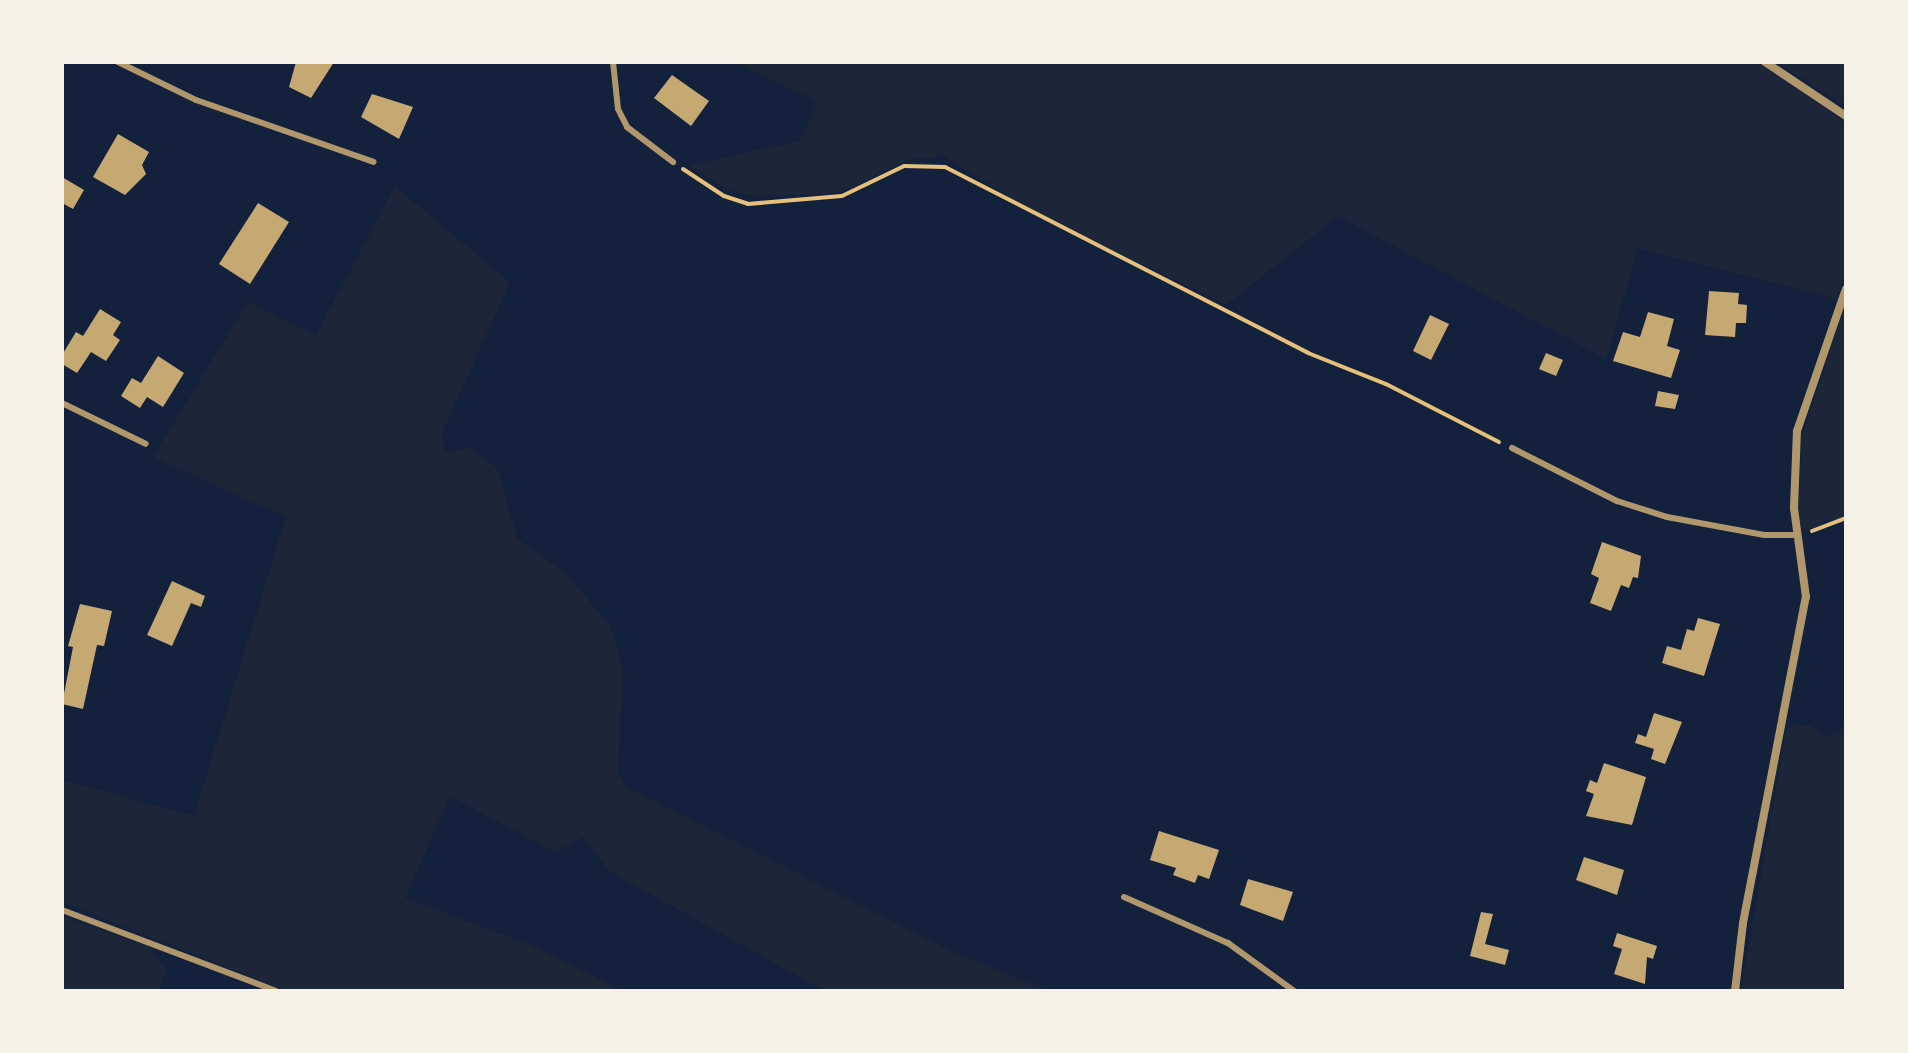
<!DOCTYPE html>
<html>
<head>
<meta charset="utf-8">
<style>
	body { margin:0 }
	#map { position:relative; width:1908px; height:1053px; overflow:hidden; background:#14213d; font-family:"DM Sans",sans-serif }
	div>[style] { position:absolute }
	.green>* { inset:0; background:#1d2539 }
	.building>* { inset:0; background:#c6a872 }
	.path>* { height:4px; margin:-2px; padding:0 2px; transform-origin:2px; border-radius:2px; background:#e5c07b }
	.service>* { height:6px; margin:-3px; padding:0 3px; transform-origin:3px; border-radius:3px; background:#b1986c }
	.minor>* { height:8px; margin:-4px; padding:0 4px; transform-origin:4px; border-radius:4px; background:#b1986c }
	span { translate:-50% -50%; white-space:nowrap; text-align:center; line-height:1.15; -webkit-text-stroke:6px #f6f1e7; paint-order:stroke }
	.frame { position:absolute; inset:0; border:64px solid #f6f1e7; pointer-events:none }
</style>
</head>
<body>
<div id="map">
	<div class="green">
		<i style="clip-path:polygon(734px 62px,1759px 62px,1846px 123px,1846px 274px,1836px 299px,1638px 248px,1606px 359px,1338px 216px,1226px 305px,1044px 216px,951px 162px,939px 150px,935px 158px,909px 159px,851px 188px,828px 194px,756px 196px,726px 190px,690px 165px,799px 141px,818px 102px)"></i>
		<i style="clip-path:polygon(1778px 62px,1846px 62px,1846px 106px,1782px 66px)"></i>
		<i style="clip-path:polygon(395px 186px,510px 282px,441px 435px,446px 453px,469px 447px,497px 468px,518px 539px,565px 573px,610px 625px,623px 669px,618px 773px,625px 786px,951px 951px,1049px 991px,825px 991px,609px 871px,583px 837px,555px 852px,450px 796px,405px 898px,528px 944px,623px 991px,287px 991px,62px 902px,62px 780px,194px 816px,286px 517px,153px 457px,248px 302px,316px 335px)"></i>
		<i style="clip-path:polygon(1846px 302px,1846px 524px,1831px 518px,1809px 531px,1801px 528px,1798px 507px,1802px 437px)"></i>
		<i style="clip-path:polygon(1846px 721px,1846px 991px,1741px 991px,1786px 730px,1796px 724px,1811px 726px,1825px 736px,1839px 732px)"></i>
		<i style="clip-path:polygon(62px 916px,149px 947px,166px 969px,159px 991px,62px 991px)"></i>
	</div>
	<div class="building">
		<i style="clip-path:polygon(296px 62px,334px 62px,311px 98px,289px 87px)"></i>
		<i style="clip-path:polygon(672px 75px,709px 101px,691px 126px,654px 98px)"></i>
		<i style="clip-path:polygon(372px 94px,413px 107px,399px 139px,361px 117px)"></i>
		<i style="clip-path:polygon(118px 134px,149px 152px,142px 165px,146px 174px,125px 195px,93px 177px)"></i>
		<i style="clip-path:polygon(62px 177px,84px 190px,73px 209px,62px 203px)"></i>
		<i style="clip-path:polygon(258px 203px,289px 222px,250px 284px,219px 264px)"></i>
		<i style="clip-path:polygon(1709px 291px,1739px 293px,1738px 304px,1747px 305px,1746px 323px,1736px 323px,1735px 337px,1705px 335px)"></i>
		<i style="clip-path:polygon(100px 309px,121px 322px,113px 335px,120px 340px,106px 361px,91px 352px,77px 373px,62px 364px,62px 355px,76px 332px,83px 336px)"></i>
		<i style="clip-path:polygon(1648px 312px,1674px 319px,1667px 346px,1680px 350px,1671px 378px,1613px 361px,1623px 332px,1640px 337px)"></i>
		<i style="clip-path:polygon(1430px 315px,1449px 324px,1431px 360px,1413px 351px)"></i>
		<i style="clip-path:polygon(1546px 353px,1563px 360px,1556px 376px,1539px 369px)"></i>
		<i style="clip-path:polygon(158px 356px,184px 373px,163px 407px,147px 397px,140px 408px,121px 396px,132px 378px,141px 383px)"></i>
		<i style="clip-path:polygon(1658px 391px,1679px 395px,1675px 409px,1655px 406px)"></i>
		<i style="clip-path:polygon(1602px 542px,1641px 556px,1638px 578px,1633px 577px,1629px 588px,1621px 585px,1611px 611px,1590px 603px,1599px 578px,1591px 574px)"></i>
		<i style="clip-path:polygon(172px 581px,205px 596px,201px 607px,191px 603px,172px 646px,147px 635px)"></i>
		<i style="clip-path:polygon(80px 604px,112px 611px,104px 646px,97px 645px,83px 709px,62px 704px,73px 647px,68px 646px)"></i>
		<i style="clip-path:polygon(1698px 618px,1720px 624px,1704px 676px,1662px 663px,1667px 646px,1681px 650px,1687px 629px,1694px 631px)"></i>
		<i style="clip-path:polygon(1654px 713px,1682px 722px,1665px 764px,1651px 759px,1654px 749px,1635px 743px,1638px 734px,1646px 737px)"></i>
		<i style="clip-path:polygon(1604px 763px,1646px 777px,1632px 825px,1586px 816px,1594px 794px,1586px 791px,1590px 780px,1597px 783px)"></i>
		<i style="clip-path:polygon(1159px 831px,1219px 850px,1209px 879px,1198px 875px,1195px 883px,1173px 875px,1176px 868px,1150px 860px)"></i>
		<i style="clip-path:polygon(1584px 857px,1624px 870px,1617px 895px,1576px 880px)"></i>
		<i style="clip-path:polygon(1248px 879px,1293px 892px,1283px 921px,1240px 905px)"></i>
		<i style="clip-path:polygon(1481px 912px,1493px 914px,1485px 944px,1509px 950px,1505px 965px,1470px 956px)"></i>
		<i style="clip-path:polygon(1617px 933px,1657px 946px,1653px 959px,1647px 957px,1645px 984px,1614px 974px,1622px 949px,1613px 946px)"></i>
	</div>
	<div class="path">
		<i style="left:683px;top:169px;width:49px;rotate:33.4deg"></i>
		<i style="left:724px;top:196px;width:25px;rotate:18deg"></i>
		<i style="left:748px;top:204px;width:94px;rotate:-4.9deg"></i>
		<i style="left:842px;top:196px;width:69px;rotate:-25.8deg"></i>
		<i style="left:904px;top:166px;width:41px;rotate:1.4deg"></i>
		<i style="left:945px;top:167px;width:408px;rotate:27.1deg"></i>
		<i style="left:1308px;top:353px;width:84px;rotate:21.7deg"></i>
		<i style="left:1386px;top:384px;width:127px;rotate:27.2deg"></i>
		<i style="left:1812px;top:531px;width:36px;rotate:-21deg"></i>
	</div>
	<div class="service">
		<i style="left:118px;top:62px;width:87px;rotate:26deg"></i>
		<i style="left:196px;top:100px;width:188px;rotate:19.2deg"></i>
		<i style="left:613px;top:62px;width:47px;rotate:83.9deg"></i>
		<i style="left:618px;top:109px;width:20px;rotate:63deg"></i>
		<i style="left:627px;top:127px;width:58px;rotate:37.3deg"></i>
		<i style="left:62px;top:403px;width:93px;rotate:26deg"></i>
		<i style="left:1512px;top:448px;width:118px;rotate:26.8deg"></i>
		<i style="left:1617px;top:501px;width:52px;rotate:17.7deg"></i>
		<i style="left:1667px;top:517px;width:99px;rotate:10.5deg"></i>
		<i style="left:1764px;top:535px;width:34px"></i>
		<i style="left:1124px;top:897px;width:114px;rotate:23.9deg"></i>
		<i style="left:1228px;top:943px;width:82px;rotate:36deg"></i>
		<i style="left:62px;top:910px;width:229px;rotate:20.7deg"></i>
	</div>
	<div class="minor">
		<i style="left:1765px;top:62px;width:97px;rotate:33.7deg"></i>
		<i style="left:1735px;top:991px;width:68px;rotate:-83.3deg"></i>
		<i style="left:1743px;top:923px;width:332px;rotate:-79.1deg"></i>
		<i style="left:1806px;top:597px;width:90px;rotate:-97.7deg"></i>
		<i style="left:1794px;top:508px;width:77px;rotate:-87.8deg"></i>
		<i style="left:1797px;top:431px;width:150px;rotate:-71deg"></i>
	</div>
	<div class="frame"></div>
</div>
</body>
</html>
